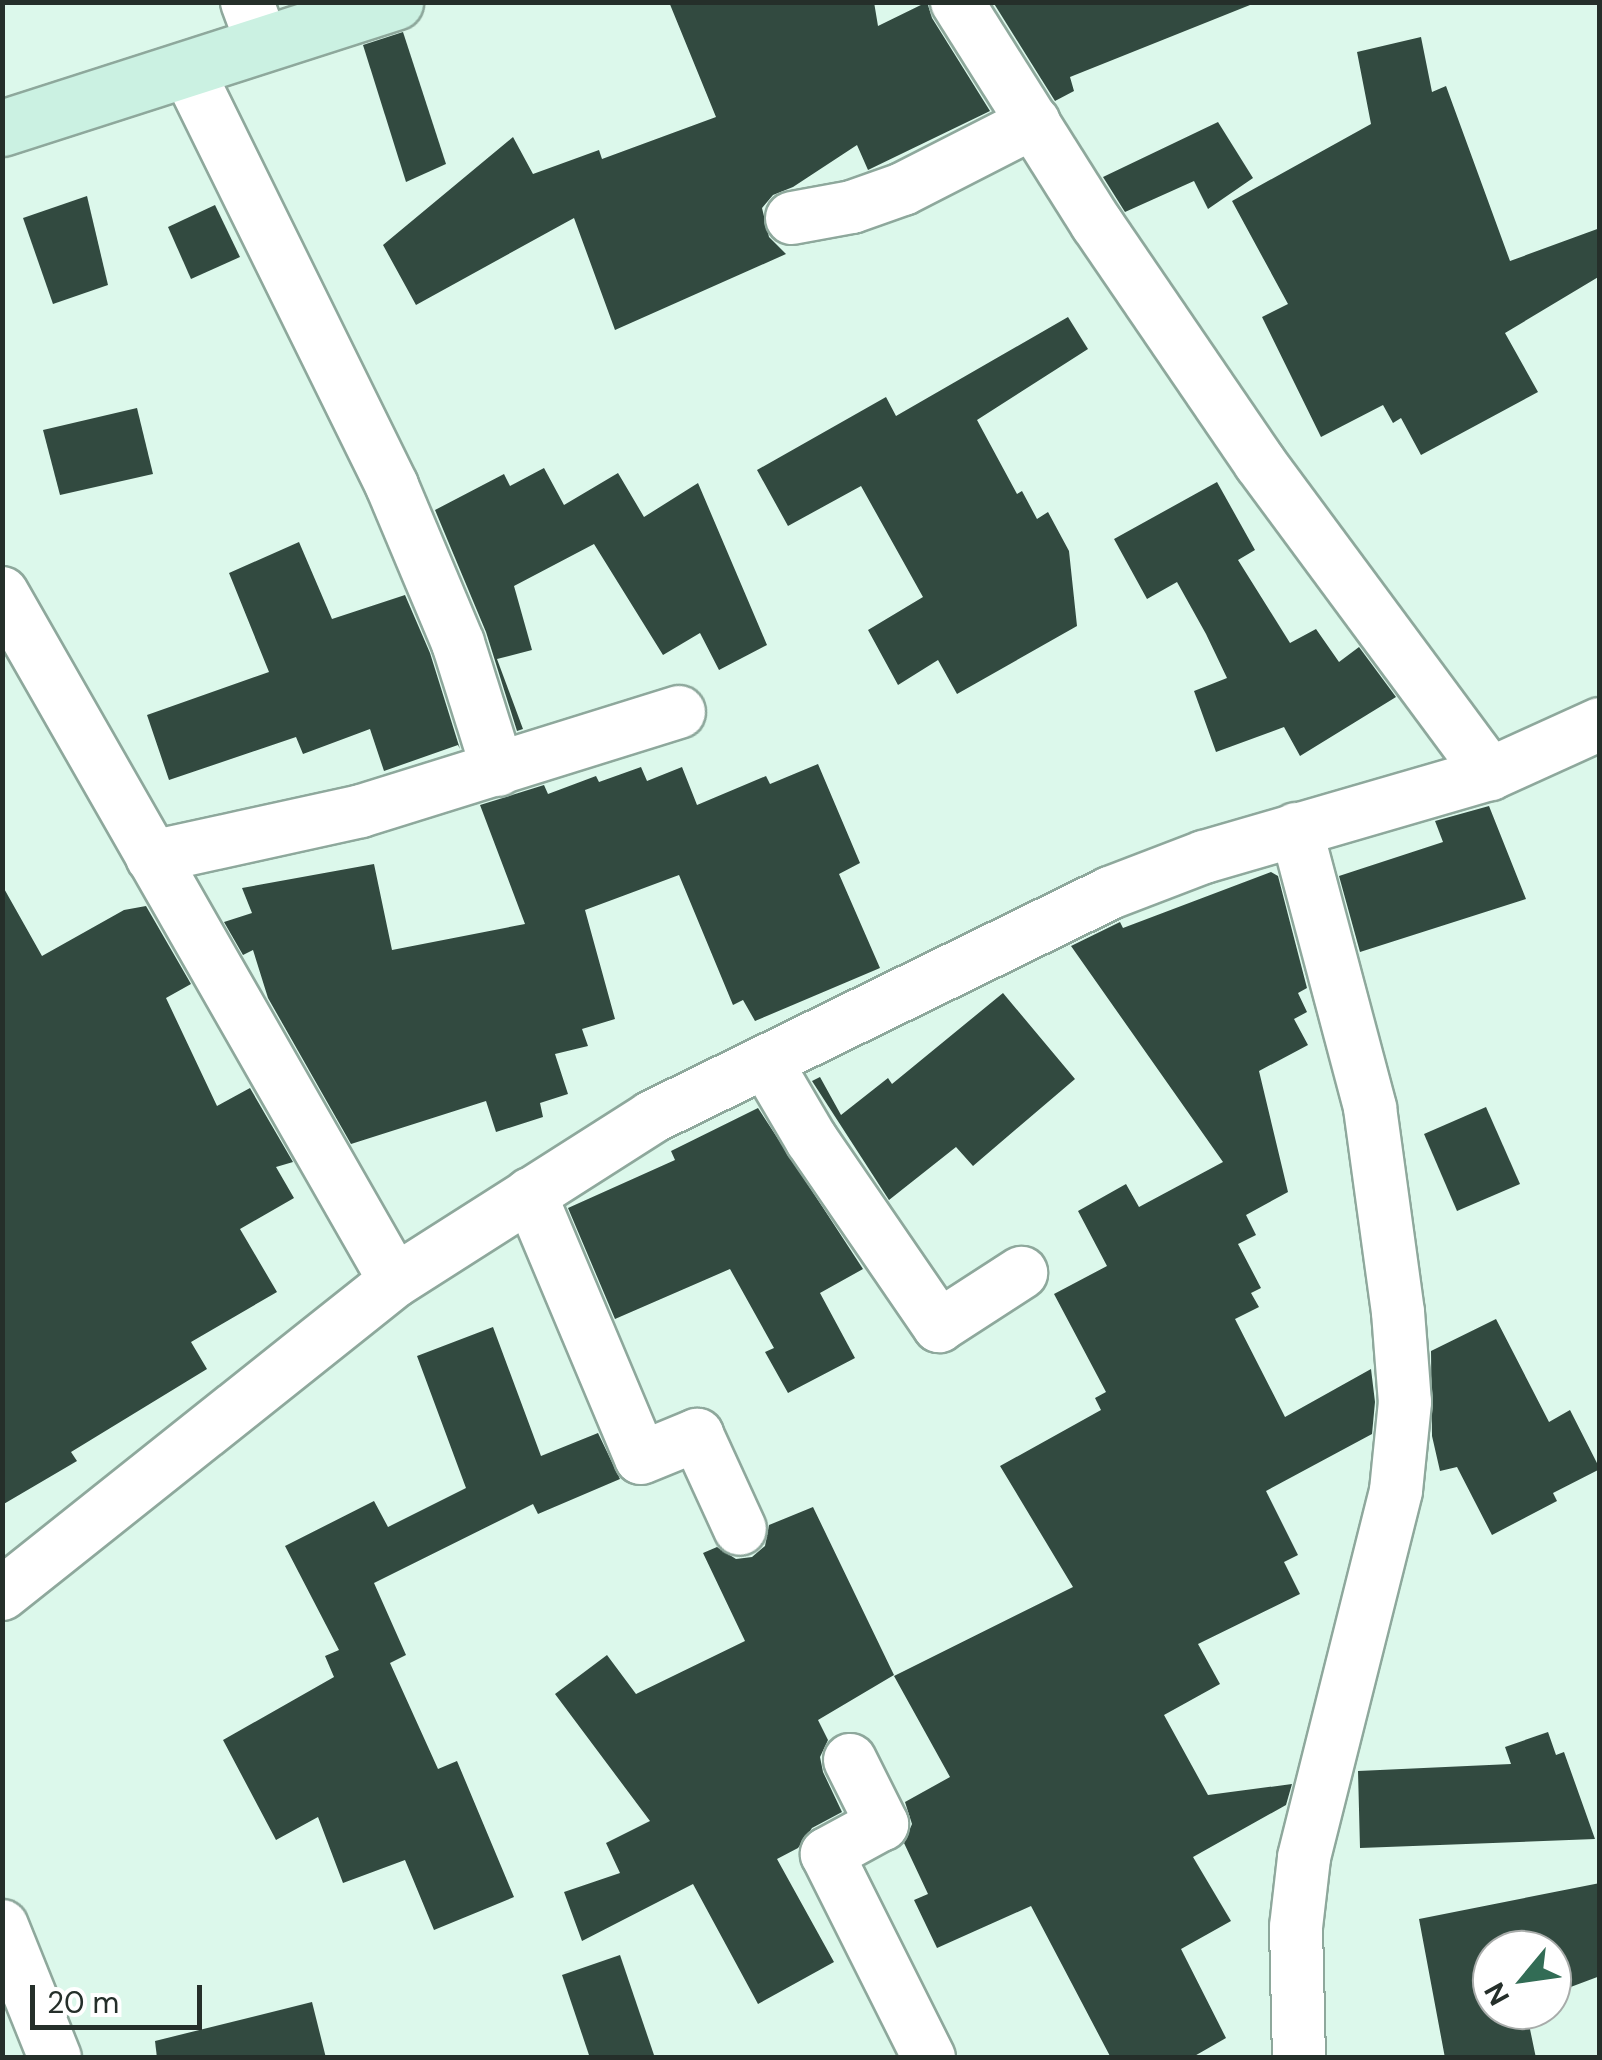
<!DOCTYPE html>
<html>
<head>
<meta charset="utf-8">
<style>
	body { margin:0 }
	#map { position:relative; width:1602px; height:2060px; overflow:hidden; background:#dcf8eb; font-family:"DM Sans",sans-serif }
	div>[style] { position:absolute }
	.building>* { inset:0; background:#324a40 }
	.roads { filter:drop-shadow(2px 0 #8ea89c) drop-shadow(-2px 0 #8ea89c) drop-shadow(0 2px #8ea89c) drop-shadow(0 -2px #8ea89c) }
	.street>* { height:52px; margin:-26px; padding:0 26px; transform-origin:26px; border-radius:26px; background:#fff }
	.secondary>* { height:55px; margin:-27.5px; padding:0 27.5px; transform-origin:27.5px; border-radius:27.5px; background:#cbf1e2 }
	span { translate:-50% -50%; white-space:nowrap; text-align:center; line-height:1.15; -webkit-text-stroke:10px #fff; paint-order:stroke }
	.frame { position:absolute; inset:0; border:5px solid #252f2a; pointer-events:none }
	.north { position:absolute; left:1472px; top:1930px; width:100px; height:100px; box-sizing:border-box; background:#fff; border:2px solid #a8acaa; border-radius:50%; rotate:241deg; font-size:28px; font-weight:700; line-height:40px; text-align:center; color:#252f2a }
	.north::after { content:''; display:block; margin:auto; width:35px; height:45px; background:#326c55; clip-path:polygon(50% 0,100% 100%,50% 72%,0 100%) }
	.scale { position:absolute; left:30px; top:1985px; width:172px; height:45px; box-sizing:border-box; border:5px solid #252f2a; border-top:0; padding-left:12px; font-size:30px; line-height:35px; white-space:nowrap; color:#252f2a; -webkit-text-stroke:8px #fff; paint-order:stroke }
</style>
</head>
<body>
<div id="map">
	<div class="building">
		<i style="clip-path:polygon(669px 2px,874px 2px,878px 26px,927px 2px,932px 18px,990px 111px,868px 170px,857px 145px,793px 187px,773px 195px,762px 208px,769px 237px,786px 254px,615px 330px,574px 218px,416px 305px,383px 245px,513px 137px,533px 174px,599px 150px,602px 159px,716px 117px)"></i>
		<i style="clip-path:polygon(993px 2px,1249px 2px,1250px 5px,1070px 77px,1074px 91px,1055px 101px)"></i>
		<i style="clip-path:polygon(403px 32px,446px 164px,406px 182px,363px 45px)"></i>
		<i style="clip-path:polygon(1421px 37px,1432px 92px,1446px 86px,1510px 261px,1600px 228px,1600px 276px,1505px 333px,1538px 392px,1421px 455px,1401px 418px,1393px 423px,1383px 405px,1321px 437px,1262px 317px,1288px 304px,1232px 201px,1371px 124px,1357px 52px)"></i>
		<i style="clip-path:polygon(1218px 122px,1253px 178px,1208px 209px,1194px 181px,1125px 212px,1103px 177px)"></i>
		<i style="clip-path:polygon(87px 196px,108px 285px,53px 304px,23px 218px)"></i>
		<i style="clip-path:polygon(215px 205px,240px 257px,191px 279px,168px 227px)"></i>
		<i style="clip-path:polygon(1068px 317px,1088px 349px,977px 420px,1017px 494px,1022px 491px,1037px 519px,1048px 512px,1069px 551px,1077px 626px,957px 694px,938px 660px,898px 685px,868px 630px,923px 597px,861px 486px,788px 526px,757px 470px,886px 397px,896px 416px)"></i>
		<i style="clip-path:polygon(137px 408px,153px 474px,60px 495px,43px 430px)"></i>
		<i style="clip-path:polygon(544px 468px,564px 505px,618px 473px,644px 517px,698px 483px,767px 645px,719px 670px,700px 633px,663px 655px,594px 544px,514px 586px,532px 650px,497px 659px,523px 729px,517px 731px,486px 632px,435px 510px,504px 474px,510px 486px)"></i>
		<i style="clip-path:polygon(1217px 482px,1255px 550px,1238px 560px,1290px 643px,1316px 629px,1339px 662px,1359px 647px,1396px 697px,1300px 756px,1284px 727px,1216px 752px,1194px 691px,1227px 678px,1206px 634px,1177px 582px,1147px 599px,1114px 539px)"></i>
		<i style="clip-path:polygon(299px 542px,332px 619px,405px 595px,430px 653px,460px 749px,458px 745px,384px 771px,370px 729px,303px 754px,296px 737px,169px 780px,147px 715px,269px 672px,229px 573px)"></i>
		<i style="clip-path:polygon(818px 764px,860px 863px,839px 874px,880px 968px,755px 1021px,743px 1000px,733px 1005px,679px 875px,585px 910px,615px 1019px,582px 1029px,588px 1046px,555px 1054px,568px 1094px,540px 1103px,543px 1117px,496px 1132px,486px 1101px,351px 1144px,268px 998px,253px 950px,243px 955px,224px 922px,252px 913px,242px 888px,374px 864px,392px 950px,525px 924px,480px 805px,544px 785px,548px 794px,596px 776px,599px 782px,641px 767px,647px 781px,682px 767px,697px 805px,766px 776px,770px 784px)"></i>
		<i style="clip-path:polygon(1489px 806px,1526px 899px,1360px 952px,1339px 876px,1443px 842px,1435px 821px)"></i>
		<i style="clip-path:polygon(1271px 872px,1278px 876px,1307px 988px,1298px 993px,1307px 1012px,1294px 1019px,1308px 1045px,1259px 1071px,1288px 1192px,1246px 1215px,1256px 1235px,1238px 1244px,1261px 1288px,1251px 1293px,1259px 1307px,1235px 1319px,1285px 1417px,1371px 1369px,1375px 1402px,1372px 1434px,1266px 1491px,1298px 1555px,1284px 1562px,1300px 1594px,1198px 1644px,1220px 1684px,1164px 1715px,1208px 1795px,1292px 1784px,1286px 1805px,1193px 1857px,1231px 1921px,1181px 1949px,1226px 2038px,1191px 2058px,1111px 2058px,1031px 1906px,937px 1948px,914px 1900px,928px 1894px,904px 1843px,912px 1824px,905px 1802px,950px 1777px,894px 1676px,1073px 1587px,1000px 1466px,1101px 1410px,1095px 1398px,1106px 1392px,1054px 1294px,1107px 1266px,1078px 1211px,1126px 1184px,1139px 1207px,1223px 1162px,1071px 946px,1120px 922px,1123px 928px)"></i>
		<i style="clip-path:polygon(2px 885px,42px 956px,124px 910px,146px 906px,191px 984px,166px 998px,217px 1106px,250px 1088px,293px 1162px,276px 1167px,294px 1198px,240px 1229px,277px 1292px,191px 1342px,207px 1369px,71px 1452px,77px 1461px,2px 1505px)"></i>
		<i style="clip-path:polygon(1003px 993px,1075px 1079px,973px 1166px,956px 1147px,889px 1200px,812px 1081px,820px 1077px,841px 1115px,888px 1078px,892px 1084px)"></i>
		<i style="clip-path:polygon(1486px 1107px,1520px 1184px,1457px 1211px,1424px 1134px)"></i>
		<i style="clip-path:polygon(758px 1108px,863px 1269px,820px 1293px,855px 1358px,788px 1393px,765px 1352px,774px 1348px,730px 1269px,615px 1319px,568px 1208px,675px 1160px,671px 1151px)"></i>
		<i style="clip-path:polygon(1496px 1319px,1549px 1422px,1570px 1410px,1600px 1469px,1553px 1493px,1557px 1501px,1492px 1535px,1457px 1467px,1440px 1471px,1432px 1436px,1431px 1351px)"></i>
		<i style="clip-path:polygon(493px 1327px,541px 1456px,598px 1433px,620px 1479px,538px 1514px,533px 1504px,374px 1583px,406px 1655px,390px 1663px,438px 1769px,457px 1761px,514px 1897px,434px 1930px,405px 1860px,343px 1883px,318px 1817px,276px 1840px,223px 1740px,334px 1677px,325px 1656px,339px 1650px,285px 1546px,374px 1501px,388px 1527px,466px 1488px,417px 1356px)"></i>
		<i style="clip-path:polygon(813px 1507px,894px 1675px,818px 1720px,828px 1740px,820px 1757px,823px 1772px,842px 1812px,812px 1828px,798px 1848px,777px 1859px,834px 1962px,758px 2004px,693px 1884px,582px 1941px,564px 1892px,620px 1873px,606px 1843px,650px 1821px,555px 1694px,607px 1655px,636px 1694px,745px 1641px,703px 1553px,717px 1547px,736px 1559px,752px 1557px,765px 1546px,769px 1525px)"></i>
		<i style="clip-path:polygon(1548px 1732px,1556px 1755px,1564px 1752px,1595px 1839px,1360px 1848px,1358px 1771px,1511px 1764px,1505px 1747px)"></i>
		<i style="clip-path:polygon(1600px 1883px,1600px 1976px,1552px 1994px,1552px 1950px,1492px 1950px,1492px 2010px,1526px 2010px,1536px 2058px,1445px 2058px,1419px 1919px)"></i>
		<i style="clip-path:polygon(620px 1955px,655px 2058px,590px 2058px,562px 1975px)"></i>
		<i style="clip-path:polygon(312px 2002px,326px 2058px,157px 2058px,155px 2041px)"></i>
	</div>
	<div class="roads">
		<div class="street">
			<i style="left:247px;top:2px;width:46px;rotate:69.6deg"></i>
			<i style="left:957px;top:2px;width:262px;rotate:57.8deg"></i>
			<i style="left:1097px;top:224px;width:289px;rotate:55.7deg"></i>
			<i style="left:1260px;top:463px;width:387px;rotate:53.5deg"></i>
			<i style="left:187px;top:69px;width:465px;rotate:63.8deg"></i>
			<i style="left:392px;top:486px;width:170px;rotate:67.2deg"></i>
			<i style="left:458px;top:643px;width:133px;rotate:72.5deg"></i>
			<i style="left:792px;top:218px;width:61px;rotate:-10.4deg"></i>
			<i style="left:852px;top:207px;width:54px;rotate:-19.4deg"></i>
			<i style="left:903px;top:189px;width:147px;rotate:-27.1deg"></i>
			<i style="left:2px;top:593px;width:792px;rotate:60.26deg"></i>
			<i style="left:1296px;top:829px;width:289px;rotate:75.1deg"></i>
			<i style="left:1370px;top:1108px;width:206px;rotate:82.2deg"></i>
			<i style="left:1398px;top:1312px;width:90px;rotate:85.6deg"></i>
			<i style="left:1405px;top:1402px;width:89px;rotate:95.8deg"></i>
			<i style="left:1396px;top:1491px;width:378px;rotate:104.1deg"></i>
			<i style="left:1304px;top:1858px;width:69px;rotate:96.6deg"></i>
			<i style="left:1296px;top:1927px;width:131px;rotate:88.7deg"></i>
			<i style="left:152px;top:857px;width:214px;rotate:-12.4deg"></i>
			<i style="left:361px;top:811px;width:333px;rotate:-17.3deg"></i>
			<i style="left:767px;top:1064px;width:87px;rotate:59.6deg"></i>
			<i style="left:811px;top:1139px;width:227px;rotate:55.6deg"></i>
			<i style="left:939px;top:1326px;width:98px;rotate:-32.9deg"></i>
			<i style="left:530px;top:1194px;width:286px;rotate:67.2deg"></i>
			<i style="left:641px;top:1458px;width:61px;rotate:-22.3deg"></i>
			<i style="left:697px;top:1435px;width:103px;rotate:65.4deg"></i>
			<i style="left:2px;top:1594px;width:502px;rotate:-38.54deg"></i>
			<i style="left:395px;top:1281px;width:305px;rotate:-32.5deg"></i>
			<i style="left:652px;top:1117px;width:510px;rotate:-26.06deg"></i>
			<i style="left:1110px;top:893px;width:101px;rotate:-21deg"></i>
			<i style="left:1204px;top:857px;width:298px;rotate:-16.2deg"></i>
			<i style="left:1490px;top:774px;width:121px;rotate:-24.4deg"></i>
			<i style="left:850px;top:1760px;width:72px;rotate:63.4deg"></i>
			<i style="left:882px;top:1824px;width:63px;rotate:151.4deg"></i>
			<i style="left:827px;top:1854px;width:228px;rotate:63.4deg"></i>
			<i style="left:2px;top:1926px;width:142px;rotate:68.1deg"></i>
		</div>
		<div class="secondary">
			<i style="left:2px;top:128px;width:413px;rotate:-17.8deg"></i>
		</div>
	</div>
	<div class="frame"></div>
	<div class="north">N</div>
	<div class="scale">20 m</div>
</div>
</body>
</html>
